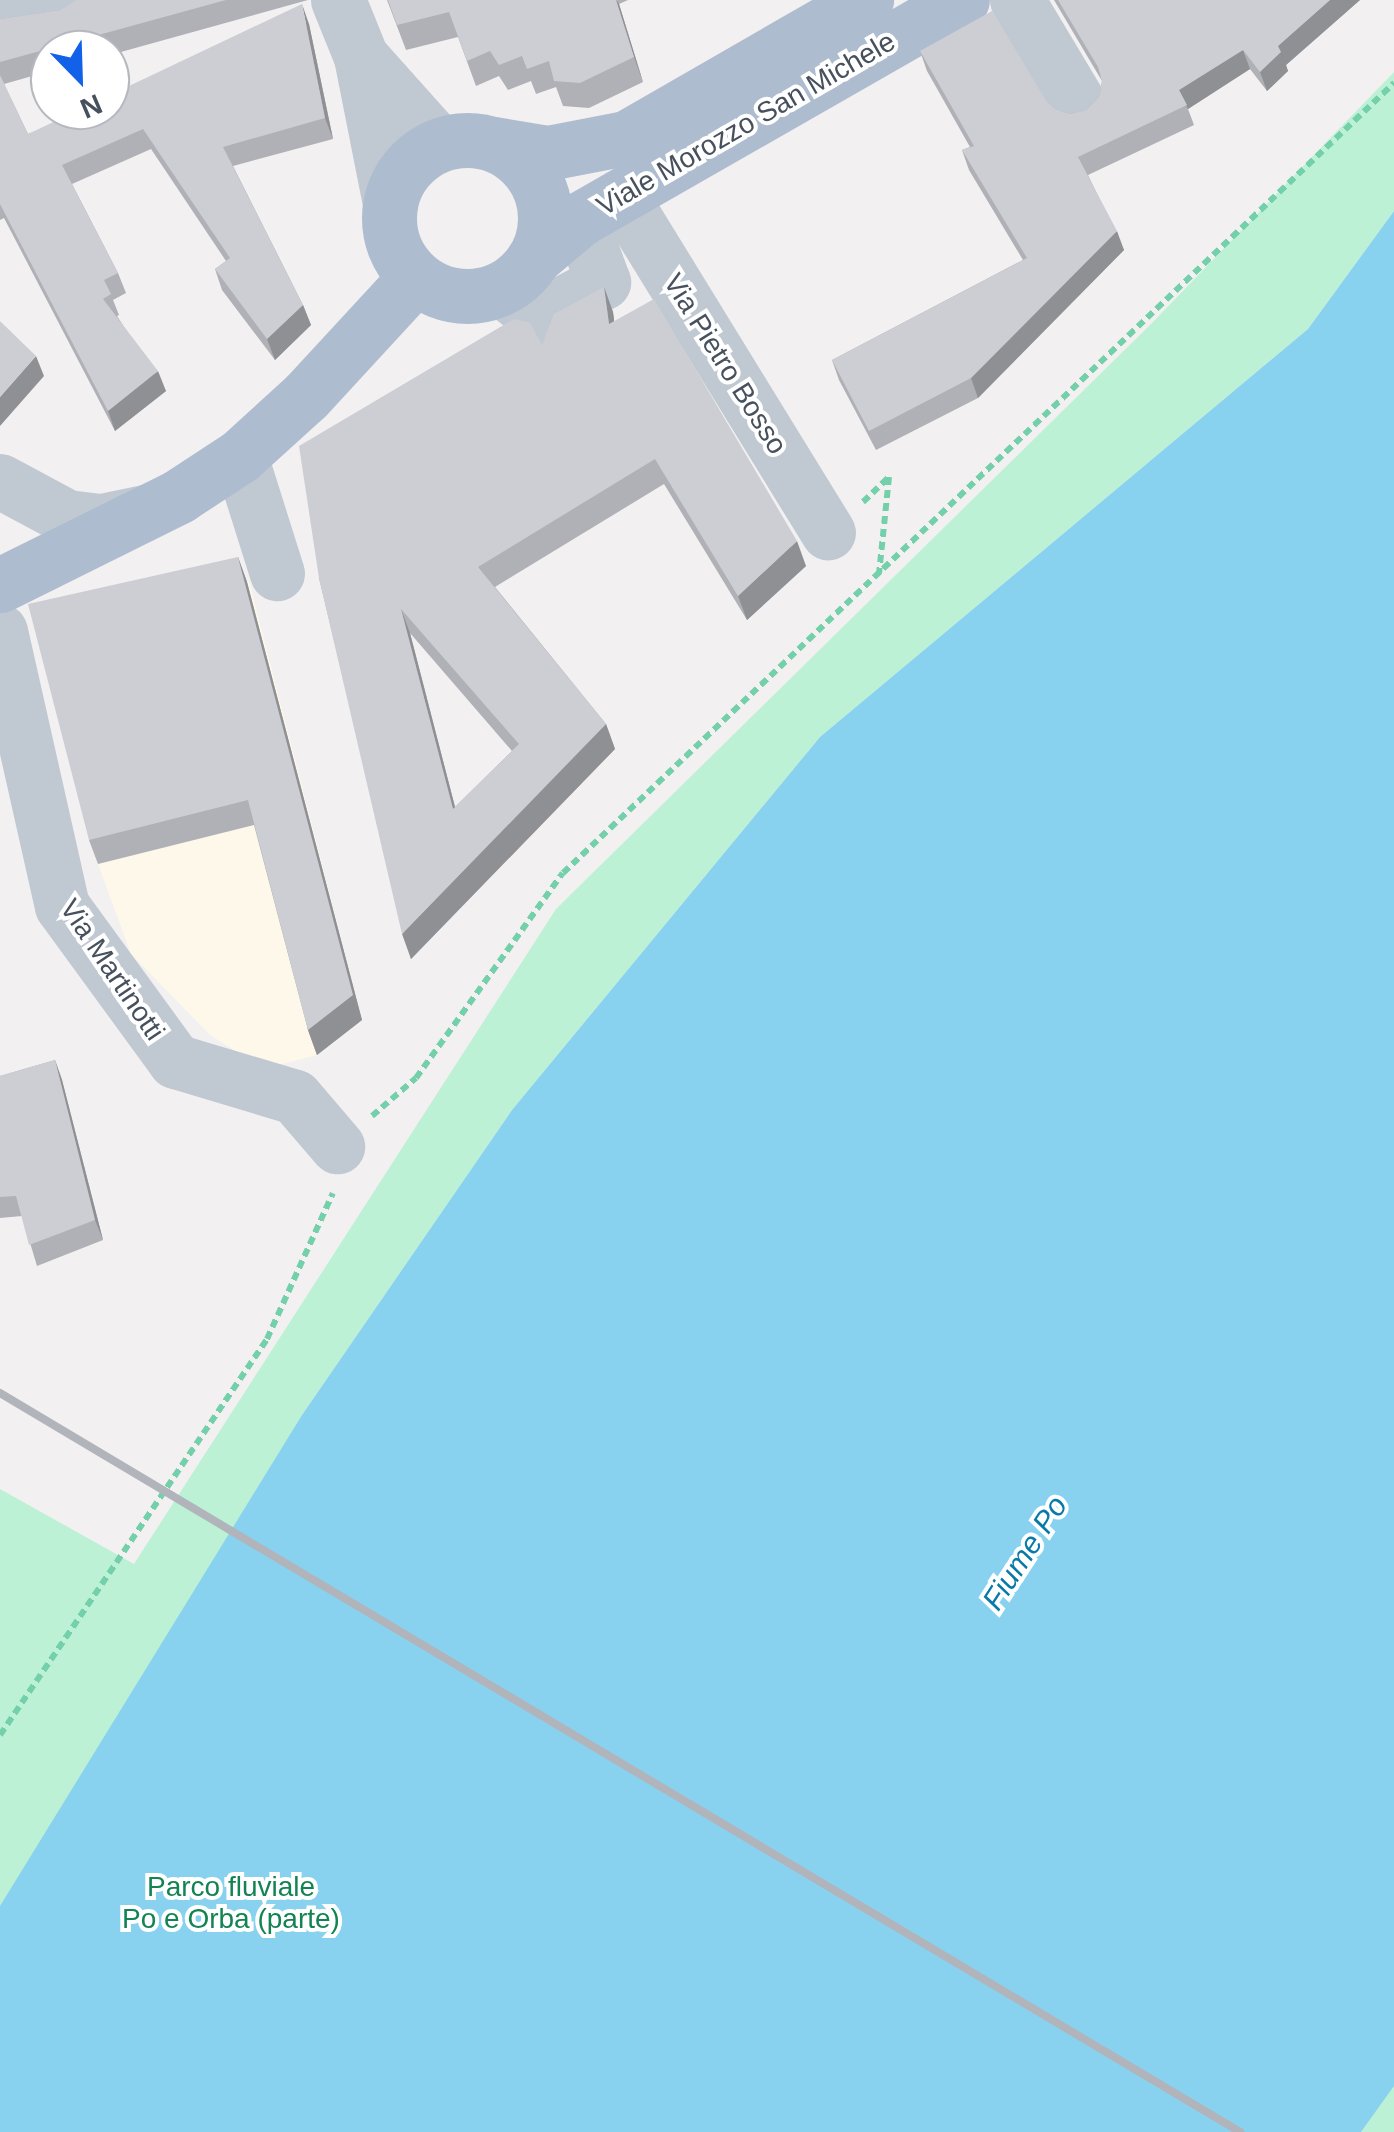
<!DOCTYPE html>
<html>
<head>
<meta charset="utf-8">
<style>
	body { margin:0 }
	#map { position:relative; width:1394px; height:2132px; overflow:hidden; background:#f2f0f0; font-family:Arial,sans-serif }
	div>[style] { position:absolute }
	.commercial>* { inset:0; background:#fdf8e9 }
	.green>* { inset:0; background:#bdf1d5 }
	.water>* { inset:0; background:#89d2ef }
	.path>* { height:6px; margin-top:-3px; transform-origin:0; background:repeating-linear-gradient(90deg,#74d0aa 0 8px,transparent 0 13px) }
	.minor>* { height:55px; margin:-27.5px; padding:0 27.5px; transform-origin:27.5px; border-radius:27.5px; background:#c0c9d2 }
	.major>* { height:55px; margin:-27.5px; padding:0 27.5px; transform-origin:27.5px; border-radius:27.5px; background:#aebccf }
	.major>.ring { margin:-27.5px; padding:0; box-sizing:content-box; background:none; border:55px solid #aebccf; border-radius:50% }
	.rail>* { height:8px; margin:-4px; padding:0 4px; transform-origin:4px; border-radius:4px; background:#b1b4ba }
	.wall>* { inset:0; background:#afb1b6 }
	.shaded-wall>* { inset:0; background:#8f9094 }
	.building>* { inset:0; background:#ccced4 }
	span { translate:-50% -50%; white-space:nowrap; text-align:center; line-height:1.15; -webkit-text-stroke:8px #fff; paint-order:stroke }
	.street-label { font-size:28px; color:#47515e }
	.park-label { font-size:28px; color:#148354 }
	.water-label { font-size:30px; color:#087aa8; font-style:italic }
	.north { position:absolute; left:30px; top:30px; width:100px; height:100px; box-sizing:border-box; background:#fff; border:2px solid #b5b9bf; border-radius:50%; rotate:157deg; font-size:28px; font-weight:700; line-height:40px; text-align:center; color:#47515e }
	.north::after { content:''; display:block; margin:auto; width:35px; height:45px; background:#1360e9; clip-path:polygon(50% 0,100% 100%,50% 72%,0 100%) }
</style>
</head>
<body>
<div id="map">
	<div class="commercial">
		<i style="clip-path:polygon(249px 581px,362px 1020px,317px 1055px,264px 1069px,210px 1035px,131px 954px,98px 864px,37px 628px)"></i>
	</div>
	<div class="green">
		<i style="clip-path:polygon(1394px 72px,1394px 211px,1308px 329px,820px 737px,512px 1110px,302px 1415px,186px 1606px,0 2132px,0 1489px,134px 1564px,556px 909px,1151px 324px)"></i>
		<i style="clip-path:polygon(1394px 2085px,1394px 2132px,1361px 2132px)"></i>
	</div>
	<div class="water">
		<i style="clip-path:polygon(1394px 211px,1394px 2086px,1361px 2132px,0 2132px,0 1906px,302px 1415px,512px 1110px,820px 737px,1308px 329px)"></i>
	</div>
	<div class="path">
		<i style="left:863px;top:502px;width:36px;rotate:-44deg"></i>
		<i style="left:889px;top:477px;width:97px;rotate:95.9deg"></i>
		<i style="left:372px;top:1116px;width:58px;rotate:-40.8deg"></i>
		<i style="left:416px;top:1078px;width:252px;rotate:-54.4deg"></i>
		<i style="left:563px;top:873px;width:1147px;rotate:-43.55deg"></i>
		<i style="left:0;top:1735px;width:478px;rotate:-56deg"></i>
		<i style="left:267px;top:1339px;width:160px;rotate:-65.7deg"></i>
	</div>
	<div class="minor">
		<i style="left:338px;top:0;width:61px;rotate:68deg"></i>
		<i style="left:361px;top:57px;width:150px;rotate:78.8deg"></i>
		<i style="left:1017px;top:0;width:119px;rotate:59.1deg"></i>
		<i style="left:0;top:12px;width:62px;rotate:-11.1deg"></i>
		<i style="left:363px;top:59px;width:114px;rotate:48.2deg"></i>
		<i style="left:621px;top:196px;width:395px;rotate:58.4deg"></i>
		<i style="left:502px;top:289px;width:45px;rotate:38.7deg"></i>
		<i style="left:537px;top:317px;width:75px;rotate:-27.9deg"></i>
		<i style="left:603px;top:282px;width:67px;rotate:-110.1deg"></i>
		<i style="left:240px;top:456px;width:123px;rotate:72.5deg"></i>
		<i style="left:0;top:481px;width:76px;rotate:28.2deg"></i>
		<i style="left:67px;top:517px;width:35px;rotate:7deg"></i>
		<i style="left:102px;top:521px;width:44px;rotate:-11.8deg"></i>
		<i style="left:0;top:631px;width:282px;rotate:77.3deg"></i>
		<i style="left:62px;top:906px;width:192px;rotate:53.9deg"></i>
		<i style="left:175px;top:1061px;width:125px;rotate:16.7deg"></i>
		<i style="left:295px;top:1097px;width:65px;rotate:49.4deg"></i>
	</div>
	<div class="major">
		<i class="ring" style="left:389px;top:140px;width:101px;height:101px"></i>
		<i style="left:493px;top:144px;width:56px;rotate:9.3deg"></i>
		<i style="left:548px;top:153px;width:79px;rotate:-10.9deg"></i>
		<i style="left:626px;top:138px;width:277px;rotate:-29.9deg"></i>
		<i style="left:536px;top:256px;width:57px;rotate:-40.1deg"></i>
		<i style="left:580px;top:219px;width:440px;rotate:-29.8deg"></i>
		<i style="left:0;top:585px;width:200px;rotate:-26.4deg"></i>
		<i style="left:179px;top:496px;width:73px;rotate:-33.3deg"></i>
		<i style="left:240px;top:456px;width:89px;rotate:-42.3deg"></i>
		<i style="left:306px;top:396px;width:161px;rotate:-47.3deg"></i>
	</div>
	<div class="rail">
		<i style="left:0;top:1393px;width:1444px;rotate:30.79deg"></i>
	</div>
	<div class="wall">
		<i style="clip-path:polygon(76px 0,308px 0,110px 55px,110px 50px,50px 50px,50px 71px,4px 84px,28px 134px,309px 24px,333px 139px,233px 166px,303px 305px,311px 325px,275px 360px,222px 290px,215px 269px,226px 261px,151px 149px,72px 184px,118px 273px,126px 293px,113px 300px,119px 315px,117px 316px,166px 391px,115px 431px,4px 218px,0 220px,0 19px,60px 10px)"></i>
		<i style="clip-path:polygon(387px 0,628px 0,619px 4px,643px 82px,589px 108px,563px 106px,556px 87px,536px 94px,531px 81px,508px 90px,499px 76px,476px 86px,458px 37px,406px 50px)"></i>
		<i style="clip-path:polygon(1054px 0,1360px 0,1286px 65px,1288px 71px,1267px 91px,1250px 69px,1188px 109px,1194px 125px,1088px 175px,1124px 250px,978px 398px,876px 450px,839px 380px,832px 360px,1023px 260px,969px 170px,962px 150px,970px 147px,927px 71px,920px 51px,1045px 99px,1055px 109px,1070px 114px,1086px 110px,1099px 97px,1102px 81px)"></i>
		<i style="clip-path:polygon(evenodd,604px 287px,613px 312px,614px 321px,806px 566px,747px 620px,664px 484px,495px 587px,606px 724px,615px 749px,411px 959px,319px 578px,604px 287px,410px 633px,512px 751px,455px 807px,410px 633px)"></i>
		<i style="clip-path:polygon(238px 557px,247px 582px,362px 1020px,317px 1055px,308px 1030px,254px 825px,98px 864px,89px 840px)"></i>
		<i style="clip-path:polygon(55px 1060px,62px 1080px,103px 1240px,37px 1266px,22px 1216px,0 1218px,0 1076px)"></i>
	</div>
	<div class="shaded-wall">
		<i style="clip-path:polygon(616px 0,619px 4px,643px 82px,634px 57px)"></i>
		<i style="clip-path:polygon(1330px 0,1360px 0,1286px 65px,1288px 71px,1267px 91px,1260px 72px,1278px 46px)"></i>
		<i style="clip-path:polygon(302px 4px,309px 24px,333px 139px,325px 118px)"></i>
		<i style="clip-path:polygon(1243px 50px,1250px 69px,1188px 109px,1179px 90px)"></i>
		<i style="clip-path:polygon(1117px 231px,1124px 250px,978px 398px,971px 378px)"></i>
		<i style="clip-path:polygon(604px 287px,613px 312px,618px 349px,609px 324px)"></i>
		<i style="clip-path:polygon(303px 305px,311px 325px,275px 360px,267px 339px)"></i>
		<i style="clip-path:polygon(36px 356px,44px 376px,0 426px,0 397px)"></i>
		<i style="clip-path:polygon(158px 371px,166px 391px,115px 431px,108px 411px)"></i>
		<i style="clip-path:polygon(797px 541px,806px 566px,747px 620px,738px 596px)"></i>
		<i style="clip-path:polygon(238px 557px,247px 582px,362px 1020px,317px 1055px,308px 1030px)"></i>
		<i style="clip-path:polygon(401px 609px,410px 633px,462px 834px,453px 809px)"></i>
		<i style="clip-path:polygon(606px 724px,615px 749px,411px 959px,402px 934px)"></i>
		<i style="clip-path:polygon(55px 1060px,62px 1080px,103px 1240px,95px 1220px)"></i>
	</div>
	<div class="building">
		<i style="clip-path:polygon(76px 0,226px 0,0 62px,0 19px,60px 10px)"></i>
		<i style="clip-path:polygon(388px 0,616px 0,634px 57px,580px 83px,554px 81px,549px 61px,527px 69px,522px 56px,499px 65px,490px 51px,467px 61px,449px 12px,397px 25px)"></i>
		<i style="clip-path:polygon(1058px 0,1330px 0,1278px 46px,1281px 52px,1260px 72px,1243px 50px,1179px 90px,1187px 105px,1078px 157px,1117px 231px,971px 378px,869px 431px,832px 360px,1027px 258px,962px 150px,974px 146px,920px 51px,992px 11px,1045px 99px,1055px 109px,1070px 114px,1086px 110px,1099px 97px,1102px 81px,1098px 67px)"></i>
		<i style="clip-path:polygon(302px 4px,325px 118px,223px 147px,303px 305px,267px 339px,215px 269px,230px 258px,143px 129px,62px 165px,118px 273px,104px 280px,111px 294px,103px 299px,158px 371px,108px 411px,0 204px,0 75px,28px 134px,79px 110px,110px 110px,110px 95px)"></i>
		<i style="clip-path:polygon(evenodd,604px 287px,609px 324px,654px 299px,797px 541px,738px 596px,655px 459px,478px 567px,606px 724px,402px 934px,319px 578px,299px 446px,514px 319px,530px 323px,542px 345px,554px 314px,604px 287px,401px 609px,519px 744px,453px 809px,401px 609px)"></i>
		<i style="clip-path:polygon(0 321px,36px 356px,0 397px)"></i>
		<i style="clip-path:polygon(238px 557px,353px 995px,308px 1030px,248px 800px,89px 840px,28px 604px)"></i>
		<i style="clip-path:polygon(55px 1060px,95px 1220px,29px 1245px,16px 1196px,0 1197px,0 1076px)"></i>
	</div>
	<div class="street-label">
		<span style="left:746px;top:124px;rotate:-30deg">Viale Morozzo San Michele</span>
		<span style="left:725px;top:364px;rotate:58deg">Via Pietro Bosso</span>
		<span style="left:112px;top:970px;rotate:56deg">Via Martinotti</span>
	</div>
	<div class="park-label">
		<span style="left:231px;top:1903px">Parco fluviale<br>Po e Orba (parte)</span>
	</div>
	<div class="water-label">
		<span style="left:1025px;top:1553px;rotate:-57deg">Fiume Po</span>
	</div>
	<div class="north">N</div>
</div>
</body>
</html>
